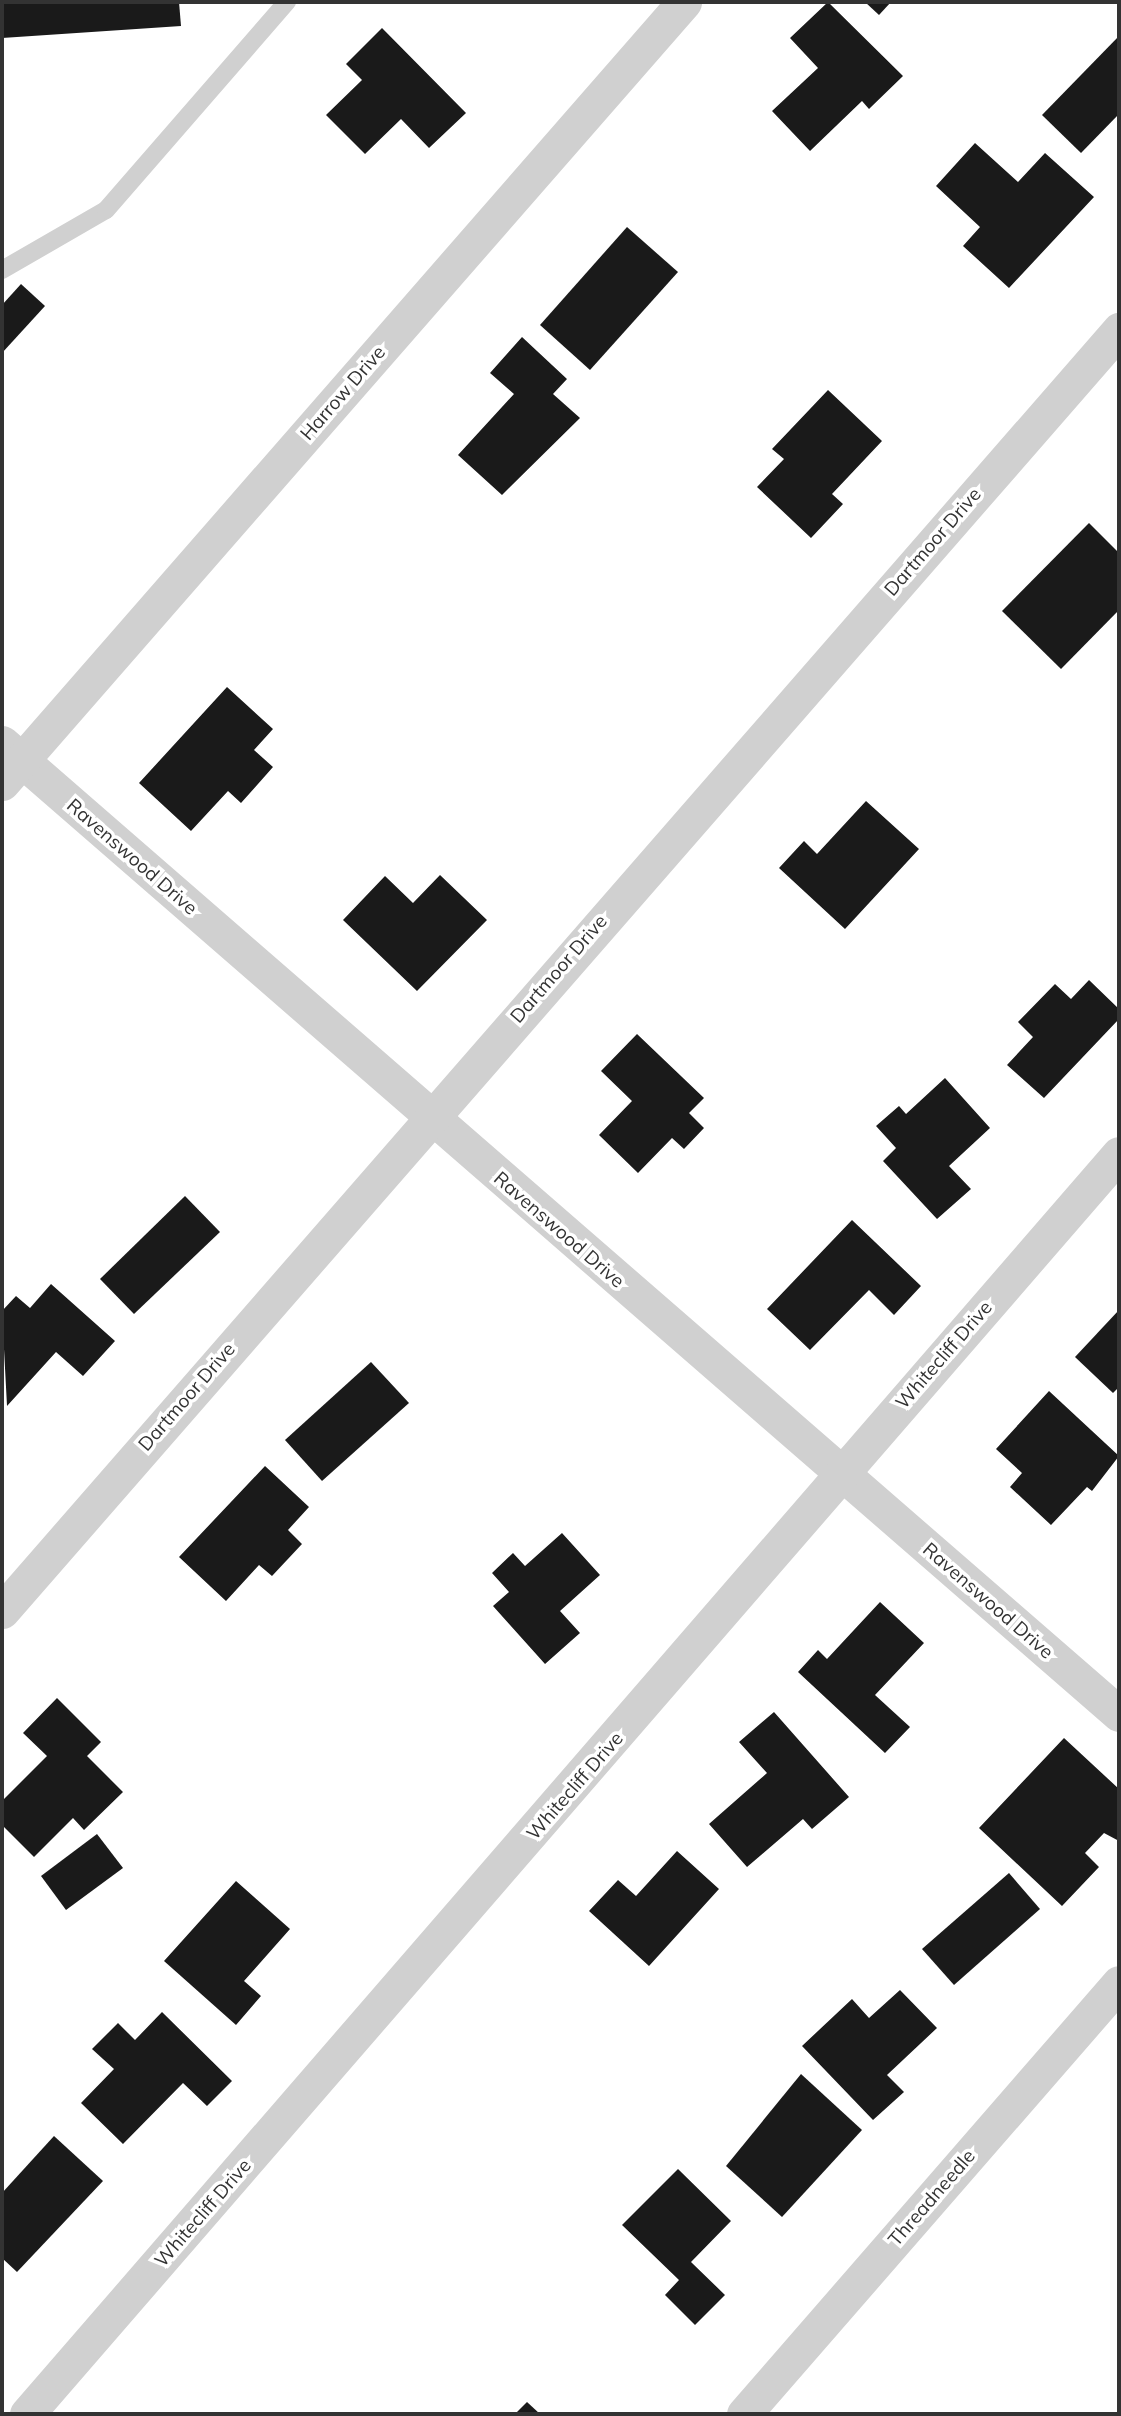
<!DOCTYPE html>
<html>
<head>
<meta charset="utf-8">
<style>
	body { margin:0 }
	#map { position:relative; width:1121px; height:2416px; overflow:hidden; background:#fff; font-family:Mulish,sans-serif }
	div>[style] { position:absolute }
	.building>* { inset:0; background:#1a1a1a }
	.lane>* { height:18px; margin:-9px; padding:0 9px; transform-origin:9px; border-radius:9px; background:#d0d0d0 }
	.street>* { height:35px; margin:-17.5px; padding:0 17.5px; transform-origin:17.5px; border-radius:17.5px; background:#d0d0d0 }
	span { translate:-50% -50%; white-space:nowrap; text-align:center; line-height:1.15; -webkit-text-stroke:7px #fff; paint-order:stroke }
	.street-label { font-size:19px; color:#333 }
	.frame { position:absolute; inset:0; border:4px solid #333; pointer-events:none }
</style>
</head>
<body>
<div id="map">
	<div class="building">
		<i style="clip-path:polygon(2px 2px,179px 2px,181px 26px,2px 38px)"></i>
		<i style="clip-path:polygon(828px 2px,903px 76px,869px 109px,862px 101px,810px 151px,772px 111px,818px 68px,790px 38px)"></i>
		<i style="clip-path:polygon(865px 2px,891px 2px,879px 15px)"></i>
		<i style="clip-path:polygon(382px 28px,466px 113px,429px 148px,401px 119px,365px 154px,326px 115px,362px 80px,346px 64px)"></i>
		<i style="clip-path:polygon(1119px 36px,1119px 114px,1081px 153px,1042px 115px)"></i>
		<i style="clip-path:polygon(975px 143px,1018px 182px,1045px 153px,1094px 197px,1009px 288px,963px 246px,980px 227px,936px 186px)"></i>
		<i style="clip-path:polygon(627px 227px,678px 272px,590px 370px,540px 325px)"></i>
		<i style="clip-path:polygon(21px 284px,45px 306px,2px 353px,2px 305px)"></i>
		<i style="clip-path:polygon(522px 337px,567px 379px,553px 394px,580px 418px,502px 495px,458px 455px,514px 394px,490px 373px)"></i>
		<i style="clip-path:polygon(828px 390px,882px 441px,832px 494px,843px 504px,811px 538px,757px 487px,784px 459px,772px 449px)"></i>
		<i style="clip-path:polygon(1089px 523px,1119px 553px,1119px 610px,1061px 669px,1002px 611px)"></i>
		<i style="clip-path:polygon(227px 687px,273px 729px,254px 750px,273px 767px,241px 803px,228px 791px,191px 831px,139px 783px)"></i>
		<i style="clip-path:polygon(866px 801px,919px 849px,845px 929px,779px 868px,804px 841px,817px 854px)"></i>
		<i style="clip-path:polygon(440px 875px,487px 920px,417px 991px,343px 920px,385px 876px,413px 903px)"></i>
		<i style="clip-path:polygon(1089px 980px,1119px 1009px,1119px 1019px,1044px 1098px,1007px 1065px,1033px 1037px,1018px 1022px,1055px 984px,1071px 999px)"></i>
		<i style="clip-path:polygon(637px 1034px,704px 1098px,689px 1113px,704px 1128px,684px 1149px,672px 1138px,638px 1173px,599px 1135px,632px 1101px,601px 1071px)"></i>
		<i style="clip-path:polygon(945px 1078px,990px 1128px,949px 1166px,971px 1189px,937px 1219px,883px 1161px,896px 1148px,876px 1126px,899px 1106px,906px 1114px)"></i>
		<i style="clip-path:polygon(185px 1196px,220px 1232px,134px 1314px,100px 1279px)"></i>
		<i style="clip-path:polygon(852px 1220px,921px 1286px,894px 1315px,869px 1290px,810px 1350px,767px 1309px)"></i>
		<i style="clip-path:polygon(51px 1284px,115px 1341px,83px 1376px,56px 1352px,7px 1406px,2px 1311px,16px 1296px,30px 1308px)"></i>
		<i style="clip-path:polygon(1119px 1310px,1119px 1387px,1113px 1393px,1075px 1357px)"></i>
		<i style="clip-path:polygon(371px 1362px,409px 1403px,322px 1481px,285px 1440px)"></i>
		<i style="clip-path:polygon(1049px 1391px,1119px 1456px,1092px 1491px,1087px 1487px,1051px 1525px,1010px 1487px,1022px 1473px,996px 1449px)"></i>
		<i style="clip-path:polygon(265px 1466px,309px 1507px,288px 1530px,302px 1544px,272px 1576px,259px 1565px,226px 1601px,179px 1557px)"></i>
		<i style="clip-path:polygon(562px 1533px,600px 1575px,560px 1611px,580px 1633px,545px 1664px,493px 1606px,509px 1592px,492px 1573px,513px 1553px,525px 1566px)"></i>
		<i style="clip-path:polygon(880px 1602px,924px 1643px,875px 1695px,910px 1727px,885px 1753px,798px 1672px,818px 1650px,827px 1659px)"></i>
		<i style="clip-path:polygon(57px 1698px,101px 1742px,87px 1756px,123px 1792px,84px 1830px,73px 1818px,34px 1857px,2px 1825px,2px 1801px,47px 1756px,23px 1733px)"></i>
		<i style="clip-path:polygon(774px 1712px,849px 1797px,812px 1829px,803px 1819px,747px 1867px,709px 1824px,767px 1773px,739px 1742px)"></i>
		<i style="clip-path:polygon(1064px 1738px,1119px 1789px,1119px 1841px,1104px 1833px,1085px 1853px,1099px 1867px,1062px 1906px,979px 1828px)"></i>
		<i style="clip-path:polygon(97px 1834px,123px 1868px,66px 1910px,41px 1876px)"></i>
		<i style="clip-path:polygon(677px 1851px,719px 1889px,649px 1966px,589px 1911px,618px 1880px,636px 1896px)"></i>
		<i style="clip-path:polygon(1009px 1873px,1040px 1909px,954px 1985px,922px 1949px)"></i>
		<i style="clip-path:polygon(236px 1881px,290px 1929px,244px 1981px,261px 1996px,236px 2025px,164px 1961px)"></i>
		<i style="clip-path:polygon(900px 1990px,937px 2028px,887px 2075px,904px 2092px,873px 2120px,802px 2046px,852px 1999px,869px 2018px)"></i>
		<i style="clip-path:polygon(162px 2012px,232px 2081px,207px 2106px,183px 2083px,123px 2144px,81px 2103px,114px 2069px,92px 2049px,118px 2023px,135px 2040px)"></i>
		<i style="clip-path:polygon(801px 2074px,862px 2130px,782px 2217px,726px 2166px)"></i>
		<i style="clip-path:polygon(54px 2136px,103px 2181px,17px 2272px,2px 2258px,2px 2193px)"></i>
		<i style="clip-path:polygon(678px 2169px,731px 2221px,691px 2262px,725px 2295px,695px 2325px,665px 2295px,679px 2280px,622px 2225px)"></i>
		<i style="clip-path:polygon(527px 2402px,540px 2414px,515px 2414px)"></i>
	</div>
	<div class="lane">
		<i style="left:2px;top:270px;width:120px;rotate:-30deg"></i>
		<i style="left:106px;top:210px;width:276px;rotate:-49deg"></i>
	</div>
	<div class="street">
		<i style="left:2px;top:743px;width:1480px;rotate:41deg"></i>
		<i style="left:2px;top:783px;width:1037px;rotate:-48.87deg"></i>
		<i style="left:2px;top:1611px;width:1700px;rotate:-48.91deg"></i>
		<i style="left:27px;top:2414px;width:1667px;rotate:-49.09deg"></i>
		<i style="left:744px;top:2414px;width:571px;rotate:-48.97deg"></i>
	</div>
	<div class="street-label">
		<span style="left:343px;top:393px;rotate:-49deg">Harrow Drive</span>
		<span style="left:933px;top:542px;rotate:-49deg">Dartmoor Drive</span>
		<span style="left:132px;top:857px;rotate:41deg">Ravenswood Drive</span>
		<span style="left:559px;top:969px;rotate:-49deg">Dartmoor Drive</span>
		<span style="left:559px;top:1230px;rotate:41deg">Ravenswood Drive</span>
		<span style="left:944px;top:1355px;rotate:-49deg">Whitecliff Drive</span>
		<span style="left:187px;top:1397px;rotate:-49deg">Dartmoor Drive</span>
		<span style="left:988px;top:1601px;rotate:41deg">Ravenswood Drive</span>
		<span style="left:575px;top:1786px;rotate:-49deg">Whitecliff Drive</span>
		<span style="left:932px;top:2198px;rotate:-49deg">Threadneedle</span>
		<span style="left:203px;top:2213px;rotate:-49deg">Whitecliff Drive</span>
	</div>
	<div class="frame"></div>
</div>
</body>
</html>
